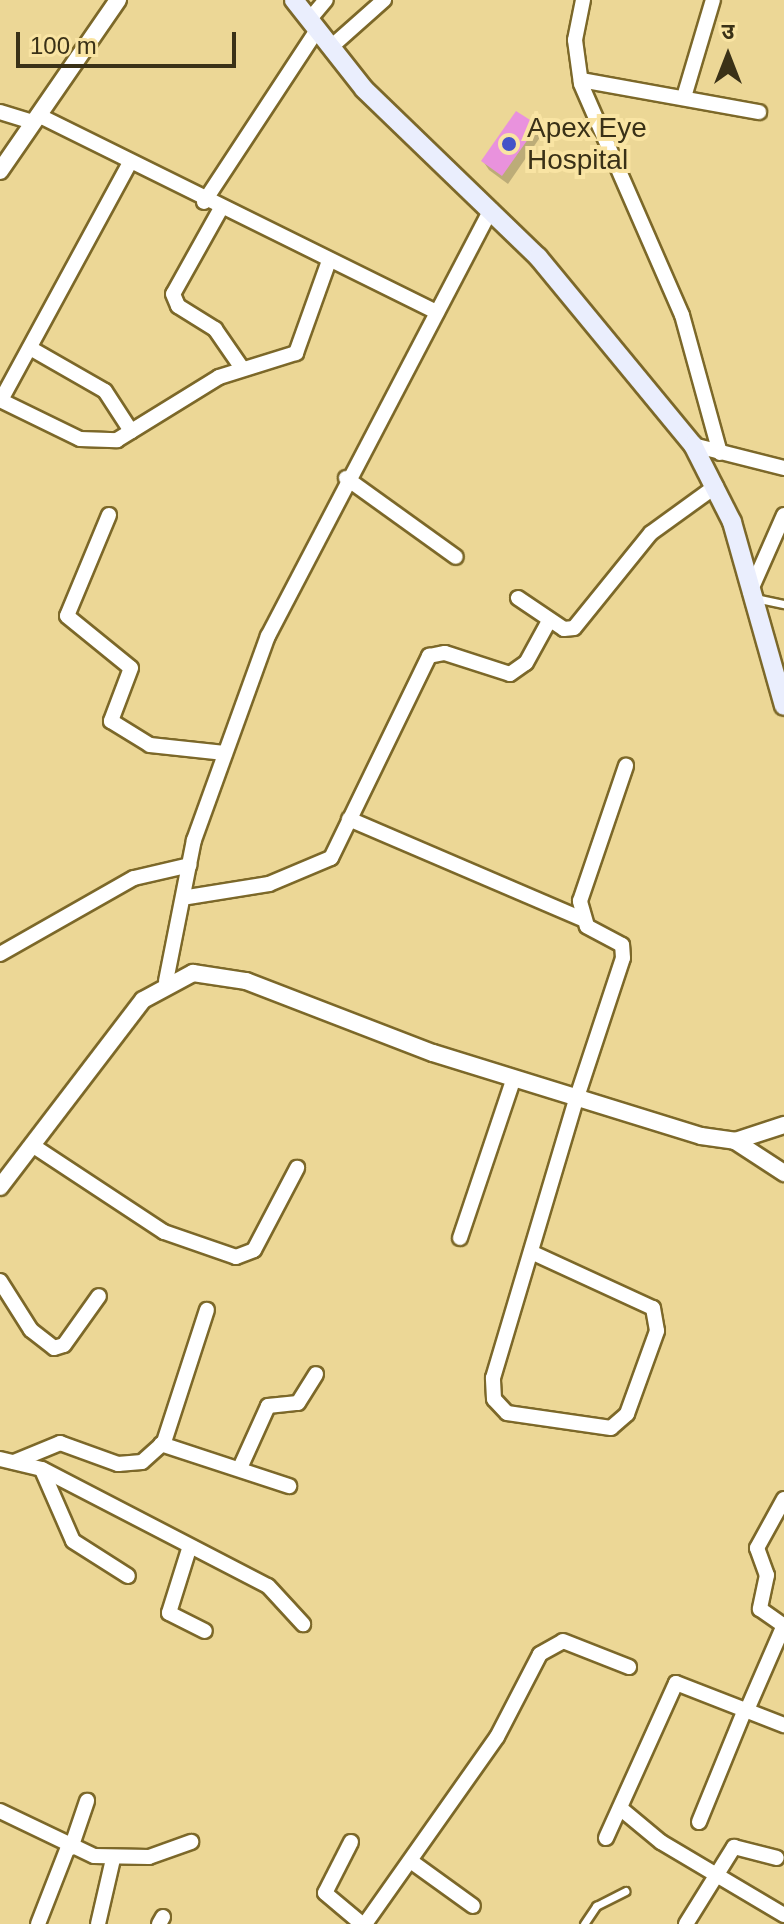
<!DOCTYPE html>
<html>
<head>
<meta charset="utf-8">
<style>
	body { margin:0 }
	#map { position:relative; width:784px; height:1924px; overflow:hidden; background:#ecd796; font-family:Helvetica,"Noto Sans Devanagari",sans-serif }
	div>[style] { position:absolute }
	.shadow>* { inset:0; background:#0003 }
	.building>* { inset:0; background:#e992dd }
	.roads { filter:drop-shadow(2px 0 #7c6829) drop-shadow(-2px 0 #7c6829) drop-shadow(0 2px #7c6829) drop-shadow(0 -2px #7c6829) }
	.service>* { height:7px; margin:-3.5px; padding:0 3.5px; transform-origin:3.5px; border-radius:3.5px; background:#fff }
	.minor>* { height:14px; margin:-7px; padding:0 7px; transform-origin:7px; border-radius:7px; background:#fff }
	.tertiary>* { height:16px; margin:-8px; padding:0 8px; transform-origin:8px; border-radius:8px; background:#fff }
	.secondary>* { height:18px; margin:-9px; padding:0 9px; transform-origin:9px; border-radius:9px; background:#eaeefd }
	.dots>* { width:22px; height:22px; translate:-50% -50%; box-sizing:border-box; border:4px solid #f9e4a3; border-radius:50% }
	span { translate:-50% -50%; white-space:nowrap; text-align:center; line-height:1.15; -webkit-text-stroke:8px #f9e4a3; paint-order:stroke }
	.poi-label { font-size:28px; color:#3a3117 }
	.left { translate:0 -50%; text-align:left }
	.north { position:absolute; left:688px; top:16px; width:80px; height:80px; -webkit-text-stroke:6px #f9e4a3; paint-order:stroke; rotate:0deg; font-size:22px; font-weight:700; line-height:32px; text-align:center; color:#3a3117 }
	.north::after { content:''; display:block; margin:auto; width:28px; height:36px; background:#3a3117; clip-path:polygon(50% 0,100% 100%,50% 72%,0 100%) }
	.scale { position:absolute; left:16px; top:32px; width:220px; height:36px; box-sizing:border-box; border:4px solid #3a3117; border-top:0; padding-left:10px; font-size:24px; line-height:28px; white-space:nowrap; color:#3a3117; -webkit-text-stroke:6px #f9e4a3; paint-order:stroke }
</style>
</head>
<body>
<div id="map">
	<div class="shadow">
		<i style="clip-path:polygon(536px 127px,541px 136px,508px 184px,489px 170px,483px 161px)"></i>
	</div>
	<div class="building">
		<i style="clip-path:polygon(516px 111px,538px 125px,502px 176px,481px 161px)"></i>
	</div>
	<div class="roads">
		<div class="service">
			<i style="left:755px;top:598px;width:30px;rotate:12deg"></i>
			<i style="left:584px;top:1924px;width:22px;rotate:-56deg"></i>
			<i style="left:596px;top:1906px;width:33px;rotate:-27deg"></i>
		</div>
		<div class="minor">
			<i style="left:583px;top:0;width:41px;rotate:101.3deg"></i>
			<i style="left:575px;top:40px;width:44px;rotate:82.2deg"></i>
			<i style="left:581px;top:84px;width:252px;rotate:66.4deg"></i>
			<i style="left:682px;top:315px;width:143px;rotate:74.6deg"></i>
			<i style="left:309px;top:20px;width:26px;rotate:-50deg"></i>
			<i style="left:331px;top:47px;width:71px;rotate:-41.6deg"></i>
			<i style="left:581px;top:80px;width:181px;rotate:10.2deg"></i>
			<i style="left:684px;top:97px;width:101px;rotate:-73.4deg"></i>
			<i style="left:0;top:112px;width:34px;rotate:17deg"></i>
			<i style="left:38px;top:115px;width:445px;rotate:26.3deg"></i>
			<i style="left:204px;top:202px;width:206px;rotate:-56.7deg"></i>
			<i style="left:220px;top:210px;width:96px;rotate:119.2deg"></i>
			<i style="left:173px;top:294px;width:13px;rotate:67deg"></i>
			<i style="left:178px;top:306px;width:44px;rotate:31.9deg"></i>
			<i style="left:215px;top:329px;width:47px;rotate:55.3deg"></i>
			<i style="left:30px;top:348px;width:86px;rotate:29.8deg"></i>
			<i style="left:105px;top:391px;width:48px;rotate:57deg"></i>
			<i style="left:0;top:400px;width:89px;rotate:26deg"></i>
			<i style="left:80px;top:439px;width:37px;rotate:2deg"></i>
			<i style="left:117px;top:440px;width:120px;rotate:-31.7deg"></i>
			<i style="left:219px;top:377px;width:81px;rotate:-17.3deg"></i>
			<i style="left:296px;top:353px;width:98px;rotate:-70.3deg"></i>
			<i style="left:1px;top:400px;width:268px;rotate:-61.5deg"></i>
			<i style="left:693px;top:445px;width:94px;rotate:14.2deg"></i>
			<i style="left:346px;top:478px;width:135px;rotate:35.7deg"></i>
			<i style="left:109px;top:515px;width:109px;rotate:112.6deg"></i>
			<i style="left:67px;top:616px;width:82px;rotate:39.1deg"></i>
			<i style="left:131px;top:668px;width:57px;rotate:110.7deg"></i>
			<i style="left:111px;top:721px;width:46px;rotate:31.6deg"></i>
			<i style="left:150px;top:745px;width:75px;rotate:6.1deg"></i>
			<i style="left:750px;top:592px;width:84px;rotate:-66.2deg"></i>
			<i style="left:518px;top:598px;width:55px;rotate:34deg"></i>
			<i style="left:564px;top:629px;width:10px;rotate:-6deg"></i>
			<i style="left:574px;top:628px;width:122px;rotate:-51deg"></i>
			<i style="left:651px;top:533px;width:80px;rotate:-35.9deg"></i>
			<i style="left:349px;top:819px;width:254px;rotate:23.2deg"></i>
			<i style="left:188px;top:897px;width:82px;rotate:-9.1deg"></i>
			<i style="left:269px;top:884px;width:67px;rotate:-22.8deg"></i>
			<i style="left:331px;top:858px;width:225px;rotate:-64.1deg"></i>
			<i style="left:429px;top:656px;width:16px;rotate:-11deg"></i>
			<i style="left:445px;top:653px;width:68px;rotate:17.9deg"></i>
			<i style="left:510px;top:674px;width:19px;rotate:-35deg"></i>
			<i style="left:526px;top:663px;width:48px;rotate:-61.3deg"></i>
			<i style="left:0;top:954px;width:154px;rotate:-29.6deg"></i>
			<i style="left:134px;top:878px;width:57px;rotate:-13.1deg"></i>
			<i style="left:166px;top:981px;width:144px;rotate:-78.8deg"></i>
			<i style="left:194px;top:840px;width:217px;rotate:-70.1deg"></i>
			<i style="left:268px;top:636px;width:481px;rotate:-62.4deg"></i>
			<i style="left:32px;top:1145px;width:158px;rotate:33.4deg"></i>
			<i style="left:164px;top:1232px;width:76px;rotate:19.1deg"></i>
			<i style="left:236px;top:1257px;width:19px;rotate:-21deg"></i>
			<i style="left:254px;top:1250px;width:93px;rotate:-62.3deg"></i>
			<i style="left:460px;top:1238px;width:169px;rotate:-71.4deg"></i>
			<i style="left:531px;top:1252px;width:134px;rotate:24.7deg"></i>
			<i style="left:653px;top:1308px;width:23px;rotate:80deg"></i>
			<i style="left:657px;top:1331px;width:88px;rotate:109.9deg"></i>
			<i style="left:627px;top:1414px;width:21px;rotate:139deg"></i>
			<i style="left:611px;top:1428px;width:105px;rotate:-171.8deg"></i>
			<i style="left:507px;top:1413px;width:19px;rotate:-133deg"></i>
			<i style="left:494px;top:1399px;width:21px;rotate:-93deg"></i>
			<i style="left:493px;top:1378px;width:293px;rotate:-73.4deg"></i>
			<i style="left:577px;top:1097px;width:146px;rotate:-71.7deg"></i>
			<i style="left:623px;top:958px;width:13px;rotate:-94deg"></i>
			<i style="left:622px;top:945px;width:40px;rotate:-152deg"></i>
			<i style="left:587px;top:926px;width:26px;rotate:-106deg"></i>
			<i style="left:580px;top:901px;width:143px;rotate:-71.2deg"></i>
			<i style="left:0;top:1281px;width:58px;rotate:57.7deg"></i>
			<i style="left:31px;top:1330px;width:29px;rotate:38deg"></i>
			<i style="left:54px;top:1348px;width:10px;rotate:-17deg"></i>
			<i style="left:64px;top:1345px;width:60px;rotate:-54.5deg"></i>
			<i style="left:161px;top:1444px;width:135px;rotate:18.2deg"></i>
			<i style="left:0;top:1459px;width:43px;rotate:13.4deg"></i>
			<i style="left:42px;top:1469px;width:254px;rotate:27.4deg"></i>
			<i style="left:268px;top:1586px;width:52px;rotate:47.4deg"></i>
			<i style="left:14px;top:1462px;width:50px;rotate:-22.4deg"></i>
			<i style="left:60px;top:1443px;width:62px;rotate:19.9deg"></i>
			<i style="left:118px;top:1464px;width:24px;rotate:-5deg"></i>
			<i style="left:142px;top:1462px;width:30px;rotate:-42deg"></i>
			<i style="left:164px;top:1442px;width:139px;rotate:-72deg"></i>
			<i style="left:240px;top:1468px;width:68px;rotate:-65.7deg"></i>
			<i style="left:268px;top:1406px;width:30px;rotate:-6deg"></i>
			<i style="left:298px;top:1403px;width:34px;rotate:-58deg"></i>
			<i style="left:42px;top:1470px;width:77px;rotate:66.4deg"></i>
			<i style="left:73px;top:1541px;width:65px;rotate:32.5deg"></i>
			<i style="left:784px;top:1499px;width:56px;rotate:118.9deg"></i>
			<i style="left:757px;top:1548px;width:29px;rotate:70deg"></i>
			<i style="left:767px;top:1575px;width:35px;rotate:102deg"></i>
			<i style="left:760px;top:1609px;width:29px;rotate:35deg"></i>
			<i style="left:189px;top:1549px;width:67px;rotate:107.4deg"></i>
			<i style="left:169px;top:1613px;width:40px;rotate:26.6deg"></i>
			<i style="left:747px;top:1710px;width:93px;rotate:-66.5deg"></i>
			<i style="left:620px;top:1808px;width:53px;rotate:39.7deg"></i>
			<i style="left:661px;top:1842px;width:143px;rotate:30.7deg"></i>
			<i style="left:0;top:1811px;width:104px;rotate:25.6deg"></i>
			<i style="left:94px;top:1856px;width:55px;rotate:1deg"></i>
			<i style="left:149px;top:1857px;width:45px;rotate:-19.7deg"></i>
			<i style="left:699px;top:1822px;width:122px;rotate:-67.8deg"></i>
			<i style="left:606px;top:1838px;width:170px;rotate:-65.7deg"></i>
			<i style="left:676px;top:1683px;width:116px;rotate:21.3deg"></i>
			<i style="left:351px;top:1842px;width:57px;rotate:117deg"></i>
			<i style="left:325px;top:1893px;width:48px;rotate:40deg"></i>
			<i style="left:71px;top:1848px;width:50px;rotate:-71.2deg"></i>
			<i style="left:412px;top:1862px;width:75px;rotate:35.8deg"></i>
			<i style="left:38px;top:1924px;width:83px;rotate:-68.7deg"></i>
			<i style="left:98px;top:1924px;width:67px;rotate:-77deg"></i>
			<i style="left:159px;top:1924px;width:8px;rotate:-60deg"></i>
			<i style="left:365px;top:1924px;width:229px;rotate:-54.8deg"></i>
			<i style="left:497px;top:1737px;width:93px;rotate:-62.6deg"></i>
			<i style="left:540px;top:1654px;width:26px;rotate:-29deg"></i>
			<i style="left:563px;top:1641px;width:71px;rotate:21.5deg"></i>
			<i style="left:686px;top:1924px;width:91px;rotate:-58.1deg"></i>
			<i style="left:734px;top:1847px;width:44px;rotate:14.3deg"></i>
		</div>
		<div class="tertiary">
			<i style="left:0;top:171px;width:208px;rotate:-55.4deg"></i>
			<i style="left:735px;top:1141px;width:59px;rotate:33.1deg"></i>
			<i style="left:0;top:1187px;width:235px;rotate:-52.6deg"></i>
			<i style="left:143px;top:1000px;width:57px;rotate:-28.4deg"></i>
			<i style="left:193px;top:973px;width:54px;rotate:8.6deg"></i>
			<i style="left:246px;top:981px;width:200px;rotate:21.1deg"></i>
			<i style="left:433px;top:1053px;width:281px;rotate:17.2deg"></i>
			<i style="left:701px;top:1136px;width:34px;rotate:8deg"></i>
			<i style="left:735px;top:1141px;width:52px;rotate:-18.1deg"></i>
		</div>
		<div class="secondary">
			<i style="left:294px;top:0;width:113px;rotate:51.8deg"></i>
			<i style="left:364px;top:89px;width:242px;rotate:44deg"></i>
			<i style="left:538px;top:257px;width:244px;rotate:50.5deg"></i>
			<i style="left:693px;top:445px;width:86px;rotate:63.1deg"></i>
			<i style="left:732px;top:522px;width:191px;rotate:74.2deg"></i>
		</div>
	</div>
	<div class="dots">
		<i style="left:509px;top:144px;background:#4354c8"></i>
	</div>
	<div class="poi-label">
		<span class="left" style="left:527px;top:144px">Apex Eye<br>Hospital</span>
	</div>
	<div class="north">उ</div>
	<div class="scale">100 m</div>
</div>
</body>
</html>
